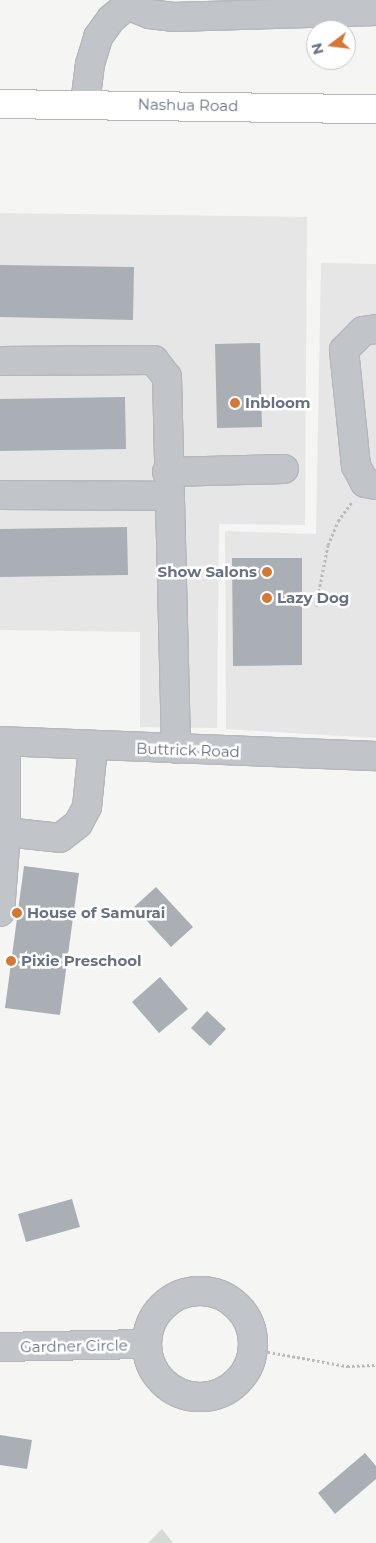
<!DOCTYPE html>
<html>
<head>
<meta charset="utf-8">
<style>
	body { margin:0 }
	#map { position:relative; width:376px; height:1543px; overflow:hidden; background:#f5f6f3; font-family:Montserrat,sans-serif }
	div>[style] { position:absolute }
	.built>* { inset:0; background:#e6e6e6 }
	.green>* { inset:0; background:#d6dcd4 }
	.building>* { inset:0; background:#aaafb6 }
	.path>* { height:3px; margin-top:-1.5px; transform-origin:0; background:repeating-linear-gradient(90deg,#b9bbbe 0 2.5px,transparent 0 5px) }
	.roads { filter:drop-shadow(1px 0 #b5b7bb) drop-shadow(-1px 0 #b5b7bb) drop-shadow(0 1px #b5b7bb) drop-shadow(0 -1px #b5b7bb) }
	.minor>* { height:28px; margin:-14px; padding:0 14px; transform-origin:14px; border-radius:14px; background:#c1c4c8 }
	.minor>.ring { margin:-14px; padding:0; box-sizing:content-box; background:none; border:28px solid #c1c4c8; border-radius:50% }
	.major>* { height:28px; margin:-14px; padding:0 14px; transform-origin:14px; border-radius:14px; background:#fff }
	.dots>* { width:14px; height:14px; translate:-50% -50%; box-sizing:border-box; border:2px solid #fff; border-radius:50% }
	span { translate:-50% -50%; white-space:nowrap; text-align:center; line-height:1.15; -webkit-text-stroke:5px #fff; paint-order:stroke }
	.street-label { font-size:15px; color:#677181 }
	.poi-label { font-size:15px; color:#677181; font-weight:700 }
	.left { translate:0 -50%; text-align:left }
	.right { translate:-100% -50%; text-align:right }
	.north { position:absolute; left:306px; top:20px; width:50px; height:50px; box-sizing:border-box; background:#fff; border:1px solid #c2c6cd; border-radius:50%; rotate:255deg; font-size:14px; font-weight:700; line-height:20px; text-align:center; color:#677181 }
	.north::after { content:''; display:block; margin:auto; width:18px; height:22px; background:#d47935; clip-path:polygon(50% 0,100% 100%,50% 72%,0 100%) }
</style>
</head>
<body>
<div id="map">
	<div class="built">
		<i style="clip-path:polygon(0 213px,307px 217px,305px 525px,219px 524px,217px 728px,140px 727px,140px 632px,0 630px)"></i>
		<i style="clip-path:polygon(321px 263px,376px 264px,376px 738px,226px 729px,225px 531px,316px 534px)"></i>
	</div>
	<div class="green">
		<i style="clip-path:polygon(162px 1529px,173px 1543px,148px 1543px)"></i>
	</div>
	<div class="building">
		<i style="clip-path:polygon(0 265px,134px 267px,133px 320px,0 317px)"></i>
		<i style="clip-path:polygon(260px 343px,262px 427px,217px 428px,215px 344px)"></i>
		<i style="clip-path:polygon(125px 397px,126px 449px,0 451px,0 399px)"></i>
		<i style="clip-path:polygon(127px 527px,128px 575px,0 577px,0 529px)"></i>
		<i style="clip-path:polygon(232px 558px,302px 558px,302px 665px,233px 666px)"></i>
		<i style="clip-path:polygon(24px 866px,79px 873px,60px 1015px,5px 1008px)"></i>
		<i style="clip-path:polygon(156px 887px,193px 927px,171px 947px,134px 907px)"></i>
		<i style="clip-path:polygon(160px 977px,188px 1009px,159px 1033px,132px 1002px)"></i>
		<i style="clip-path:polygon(207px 1011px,226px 1029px,210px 1046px,191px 1028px)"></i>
		<i style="clip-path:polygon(72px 1199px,80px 1227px,26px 1242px,18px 1214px)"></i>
		<i style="clip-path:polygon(0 1435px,32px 1440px,27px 1469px,0 1465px)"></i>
		<i style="clip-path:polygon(365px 1453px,376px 1466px,376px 1479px,335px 1514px,318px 1493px)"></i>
	</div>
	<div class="path">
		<i style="left:316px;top:606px;width:62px;rotate:-78.9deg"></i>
		<i style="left:328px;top:545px;width:26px;rotate:-67deg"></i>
		<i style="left:338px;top:521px;width:24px;rotate:-54deg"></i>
		<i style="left:253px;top:1349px;width:96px;rotate:10.3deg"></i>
		<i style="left:347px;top:1366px;width:29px;rotate:-2deg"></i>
	</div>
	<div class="roads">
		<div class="minor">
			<i style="left:127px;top:5px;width:24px;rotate:22deg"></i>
			<i style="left:149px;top:14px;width:24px;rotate:7deg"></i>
			<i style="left:173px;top:17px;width:203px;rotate:-1.7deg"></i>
			<i style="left:85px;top:104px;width:40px;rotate:-82.9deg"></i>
			<i style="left:90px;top:64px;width:28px;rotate:-73deg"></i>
			<i style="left:98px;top:37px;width:22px;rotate:-54deg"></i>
			<i style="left:111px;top:19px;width:30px;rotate:-40deg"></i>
			<i style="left:376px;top:329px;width:13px;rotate:171deg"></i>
			<i style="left:363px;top:331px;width:27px;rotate:135deg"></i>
			<i style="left:344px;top:350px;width:117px;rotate:84.1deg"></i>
			<i style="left:356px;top:466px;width:19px;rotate:62deg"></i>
			<i style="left:365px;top:483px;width:11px;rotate:10deg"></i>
			<i style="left:0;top:361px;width:154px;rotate:-0.4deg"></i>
			<i style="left:154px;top:360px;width:21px;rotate:53deg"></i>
			<i style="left:167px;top:377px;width:372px;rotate:88.6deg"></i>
			<i style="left:167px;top:472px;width:117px;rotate:-1.5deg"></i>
			<i style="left:0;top:495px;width:167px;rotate:0.3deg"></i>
			<i style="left:0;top:741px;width:376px;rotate:2.3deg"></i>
			<i style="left:6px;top:742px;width:90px;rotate:90deg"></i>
			<i style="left:6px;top:832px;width:54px;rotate:6.3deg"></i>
			<i style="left:60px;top:838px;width:23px;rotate:-38deg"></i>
			<i style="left:78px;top:824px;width:19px;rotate:-62deg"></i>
			<i style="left:87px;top:807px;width:60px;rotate:-84.3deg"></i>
			<i style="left:0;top:912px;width:80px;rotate:-85.7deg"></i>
			<i class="ring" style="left:147px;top:1291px;width:78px;height:78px"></i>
			<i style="left:0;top:1347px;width:147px;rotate:-1.2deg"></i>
		</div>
		<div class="major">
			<i style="left:0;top:104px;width:376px;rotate:0.8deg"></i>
		</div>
	</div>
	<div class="dots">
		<i style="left:235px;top:403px;background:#d47935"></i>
		<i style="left:267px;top:572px;background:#d47935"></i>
		<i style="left:267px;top:598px;background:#d47935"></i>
		<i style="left:17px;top:913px;background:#d47935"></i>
		<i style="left:11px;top:961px;background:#d47935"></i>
	</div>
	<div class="street-label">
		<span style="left:188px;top:105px;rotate:1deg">Nashua Road</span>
		<span style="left:188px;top:750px;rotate:2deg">Buttrick Road</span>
		<span style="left:74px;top:1346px;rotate:-1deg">Gardner Circle</span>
	</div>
	<div class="poi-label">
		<span class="left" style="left:245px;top:403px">Inbloom</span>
		<span class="right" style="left:257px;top:572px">Show Salons</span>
		<span class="left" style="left:277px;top:598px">Lazy Dog</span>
		<span class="left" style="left:27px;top:913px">House of Samurai</span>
		<span class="left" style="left:21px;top:961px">Pixie Preschool</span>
	</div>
	<div class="north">N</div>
</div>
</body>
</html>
